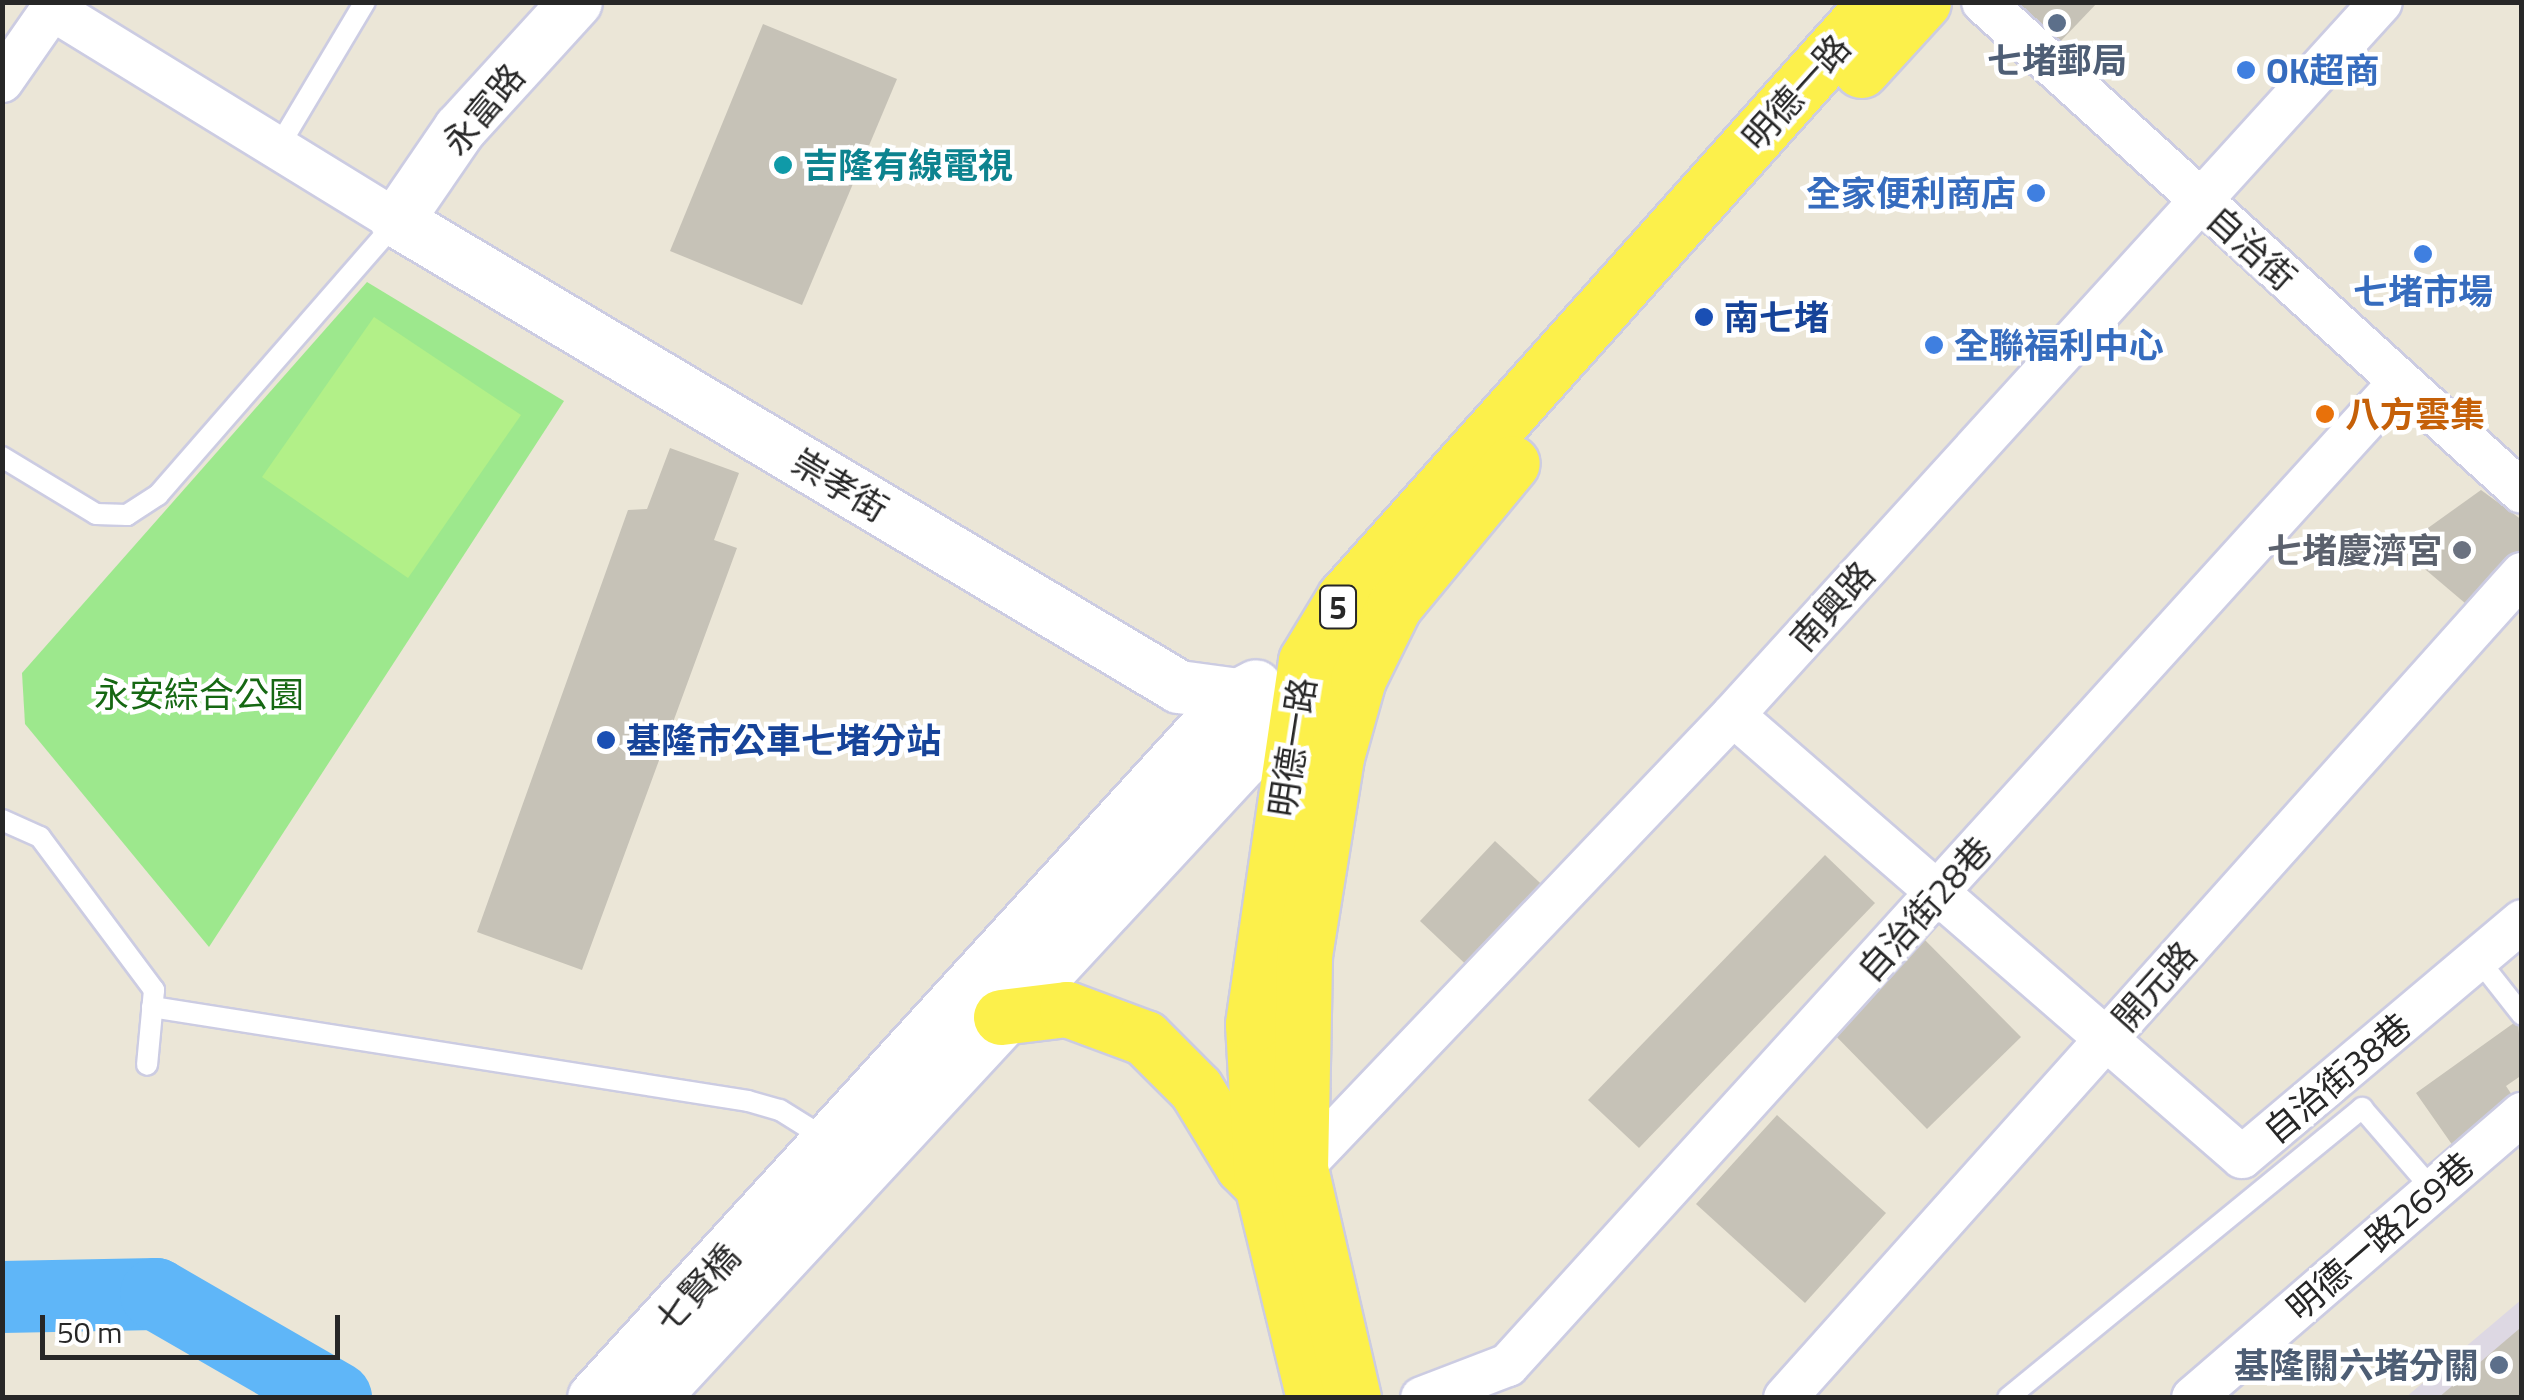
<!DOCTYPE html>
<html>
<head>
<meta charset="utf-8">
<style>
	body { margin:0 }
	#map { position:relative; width:2524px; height:1400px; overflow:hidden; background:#ebe6d7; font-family:"Titillium Web","Noto Sans TC",sans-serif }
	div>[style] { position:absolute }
	.industrial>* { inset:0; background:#ddd8e3 }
	.green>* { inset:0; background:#9de88d }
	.pitch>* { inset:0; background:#b2f088 }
	.river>* { height:72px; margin:-36px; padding:0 36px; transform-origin:36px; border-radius:36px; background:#5fb6f8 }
	.building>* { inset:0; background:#c6c2b7 }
	.roads { filter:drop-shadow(2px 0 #cccce2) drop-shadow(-2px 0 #cccce2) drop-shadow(0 2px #cccce2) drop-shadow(0 -2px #cccce2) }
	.service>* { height:20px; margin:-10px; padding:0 10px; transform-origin:10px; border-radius:10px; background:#fff }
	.minor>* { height:42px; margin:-21px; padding:0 21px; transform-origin:21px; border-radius:21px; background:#fff }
	.tertiary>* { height:52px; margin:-26px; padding:0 26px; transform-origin:26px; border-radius:26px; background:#fff }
	.primary>* { height:55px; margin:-27.5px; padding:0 27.5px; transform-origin:27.5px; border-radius:27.5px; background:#fcf04b }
	.dots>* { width:28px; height:28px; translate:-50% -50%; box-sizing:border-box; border:5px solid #fff; border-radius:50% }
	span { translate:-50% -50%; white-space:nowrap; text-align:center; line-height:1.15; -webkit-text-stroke:9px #fff; paint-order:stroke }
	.shield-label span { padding:2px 8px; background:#fff; border:2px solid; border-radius:8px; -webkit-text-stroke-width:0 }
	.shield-label { font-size:32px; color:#272727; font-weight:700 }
	.service-label { font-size:35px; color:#4e5e75; font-weight:700 }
	.right { translate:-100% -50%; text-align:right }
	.shop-label { font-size:35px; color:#366cbe; font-weight:700 }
	.left { translate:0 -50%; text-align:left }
	.street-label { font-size:35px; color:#272727 }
	.culture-label { font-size:35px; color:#0d838f; font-weight:700 }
	.transit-label { font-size:35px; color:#164399; font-weight:700 }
	.food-label { font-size:35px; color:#c56008; font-weight:700 }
	.worship-label { font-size:35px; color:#5b616d; font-weight:700 }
	.park-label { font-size:35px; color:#166813 }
	.frame { position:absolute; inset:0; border:5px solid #272727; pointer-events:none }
	.scale { position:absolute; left:40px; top:1315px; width:300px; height:45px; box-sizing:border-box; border:5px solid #272727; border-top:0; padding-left:12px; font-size:30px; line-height:35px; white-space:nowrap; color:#272727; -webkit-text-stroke:8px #fff; paint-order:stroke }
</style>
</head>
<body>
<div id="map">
	<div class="industrial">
		<i style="clip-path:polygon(2521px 1300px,2521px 1397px,2406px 1397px)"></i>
	</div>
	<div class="green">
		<i style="clip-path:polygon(367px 282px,564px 401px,209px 947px,25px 724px,22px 673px)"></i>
	</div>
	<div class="pitch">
		<i style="clip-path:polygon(374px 317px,521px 415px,408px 578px,262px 477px)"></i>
	</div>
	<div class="river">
		<i style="left:2px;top:1297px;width:154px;rotate:-1.1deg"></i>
		<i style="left:156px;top:1294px;width:208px;rotate:30deg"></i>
	</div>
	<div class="building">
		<i style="clip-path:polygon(2013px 2px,2098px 2px,2058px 44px)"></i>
		<i style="clip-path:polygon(763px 24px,897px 79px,802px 305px,670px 251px)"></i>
		<i style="clip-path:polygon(670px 448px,739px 473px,714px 540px,737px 548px,582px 970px,477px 932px,628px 510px,647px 509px)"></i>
		<i style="clip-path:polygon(2481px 490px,2522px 520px,2522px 553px,2472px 609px,2400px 548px)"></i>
		<i style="clip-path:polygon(1495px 841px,1552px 894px,1476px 974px,1420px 921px)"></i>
		<i style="clip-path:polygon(1825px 855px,1875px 903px,1639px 1148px,1588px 1100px)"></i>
		<i style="clip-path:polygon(1918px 933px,2021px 1037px,1927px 1129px,1824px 1024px)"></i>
		<i style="clip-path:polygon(2518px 1020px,2522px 1075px,2506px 1086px,2516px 1101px,2453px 1146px,2416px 1093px)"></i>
		<i style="clip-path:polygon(1777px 1115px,1886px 1213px,1805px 1303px,1696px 1204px)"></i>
		<i style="clip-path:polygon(2519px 1329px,2522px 1398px,2438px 1398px)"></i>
	</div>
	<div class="roads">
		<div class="service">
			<i style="left:279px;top:146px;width:168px;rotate:-59.2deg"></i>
			<i style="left:2px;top:457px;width:110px;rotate:31.2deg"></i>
			<i style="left:96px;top:514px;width:31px;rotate:2deg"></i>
			<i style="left:127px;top:515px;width:37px;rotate:-33deg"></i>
			<i style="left:158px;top:495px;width:364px;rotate:-48.9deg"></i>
			<i style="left:2px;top:820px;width:42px;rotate:24.1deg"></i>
			<i style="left:40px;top:837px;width:191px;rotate:53.3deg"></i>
			<i style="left:154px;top:990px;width:75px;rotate:95.3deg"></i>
			<i style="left:2478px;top:959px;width:71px;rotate:51.8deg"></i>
			<i style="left:152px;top:1007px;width:603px;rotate:8.96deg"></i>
			<i style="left:748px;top:1101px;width:33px;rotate:16deg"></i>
			<i style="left:780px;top:1110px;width:57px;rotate:32deg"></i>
			<i style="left:2008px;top:1398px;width:458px;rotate:-39.3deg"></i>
			<i style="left:2362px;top:1108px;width:108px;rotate:49.1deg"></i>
		</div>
		<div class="minor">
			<i style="left:1983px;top:2px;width:728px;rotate:42.27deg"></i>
			<i style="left:2px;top:81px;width:88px;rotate:-55.2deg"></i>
			<i style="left:52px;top:9px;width:405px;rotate:31.6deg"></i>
			<i style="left:1733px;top:715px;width:674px;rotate:40.97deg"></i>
			<i style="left:2242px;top:1157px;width:366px;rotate:-40.1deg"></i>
			<i style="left:1300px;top:1169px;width:627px;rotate:-46.36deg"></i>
			<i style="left:1733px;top:715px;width:963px;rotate:-47.73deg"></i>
			<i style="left:1422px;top:1398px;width:92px;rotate:-21deg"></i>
			<i style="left:1508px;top:1365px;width:1326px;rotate:-47.78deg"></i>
			<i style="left:1785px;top:1398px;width:1106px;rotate:-48.19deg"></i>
			<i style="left:2193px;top:1398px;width:435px;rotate:-40.8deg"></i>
		</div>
		<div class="tertiary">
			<i style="left:576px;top:2px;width:172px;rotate:132.4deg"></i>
			<i style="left:460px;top:129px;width:112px;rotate:124.4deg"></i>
			<i style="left:397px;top:221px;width:910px;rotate:30.79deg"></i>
			<i style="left:1179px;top:687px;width:120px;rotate:7.7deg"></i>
			<i style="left:594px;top:1398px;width:946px;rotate:-47.61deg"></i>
			<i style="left:1232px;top:699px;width:27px;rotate:-28deg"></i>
			<i style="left:653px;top:1398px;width:866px;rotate:-47.15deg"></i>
			<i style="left:1242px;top:763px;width:45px;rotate:-54.9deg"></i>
			<i style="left:1268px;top:726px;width:56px;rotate:-32.6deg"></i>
		</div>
		<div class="primary">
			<i style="left:1861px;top:70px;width:92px;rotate:-47.6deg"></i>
			<i style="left:1001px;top:1017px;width:66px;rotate:-6.9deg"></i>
			<i style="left:1067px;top:1009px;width:83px;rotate:20.4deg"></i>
			<i style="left:1145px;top:1038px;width:72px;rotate:45deg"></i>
			<i style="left:1196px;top:1089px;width:90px;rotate:58.6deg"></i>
			<i style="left:1243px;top:1166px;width:27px;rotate:45deg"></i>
			<i style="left:1262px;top:1185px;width:6px;rotate:-18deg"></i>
			<i style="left:1314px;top:1398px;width:219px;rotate:-103.7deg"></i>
			<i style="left:1262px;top:1185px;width:161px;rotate:-93.2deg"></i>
			<i style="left:1253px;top:1024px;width:367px;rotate:-81.7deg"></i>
			<i style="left:1306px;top:661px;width:74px;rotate:-58.9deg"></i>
			<i style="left:1344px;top:598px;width:799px;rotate:-48.25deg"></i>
			<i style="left:1353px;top:1398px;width:235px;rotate:-103deg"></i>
			<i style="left:1300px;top:1169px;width:214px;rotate:-88.9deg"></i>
			<i style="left:1304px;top:955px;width:201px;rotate:-80.8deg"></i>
			<i style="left:1336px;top:757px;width:81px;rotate:-74.2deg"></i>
			<i style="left:1358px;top:679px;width:81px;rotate:-63.7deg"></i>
			<i style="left:1394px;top:606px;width:185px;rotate:-50.5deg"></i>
		</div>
	</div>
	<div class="dots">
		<i style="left:2057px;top:23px;background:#5c6f8a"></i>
		<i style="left:2246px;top:70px;background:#3f7fe0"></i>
		<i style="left:783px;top:165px;background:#0f9aa8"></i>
		<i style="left:2036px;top:193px;background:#3f7fe0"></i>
		<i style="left:2423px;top:254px;background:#3f7fe0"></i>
		<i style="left:1704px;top:317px;background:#1a4fb4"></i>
		<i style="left:1934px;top:345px;background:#3f7fe0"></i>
		<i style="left:2325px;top:414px;background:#e8710a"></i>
		<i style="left:2462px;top:550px;background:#6b7280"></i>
		<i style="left:606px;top:740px;background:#1a4fb4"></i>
		<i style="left:2499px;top:1365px;background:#5c6f8a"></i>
	</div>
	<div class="shield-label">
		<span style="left:1338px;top:607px">5</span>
	</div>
	<div class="service-label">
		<span style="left:2057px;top:60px">七堵郵局</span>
		<span class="right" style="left:2479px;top:1365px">基隆關六堵分關</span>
	</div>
	<div class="shop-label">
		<span class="left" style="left:2266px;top:70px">OK超商</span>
		<span class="right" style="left:2016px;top:193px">全家便利商店</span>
		<span style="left:2423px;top:291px">七堵市場</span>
		<span class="left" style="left:1954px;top:345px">全聯福利中心</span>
	</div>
	<div class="street-label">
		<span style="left:1796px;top:92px;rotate:-48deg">明德一路</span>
		<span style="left:483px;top:109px;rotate:-50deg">永富路</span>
		<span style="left:2252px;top:248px;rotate:42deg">自治街</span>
		<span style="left:840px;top:485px;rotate:31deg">崇孝街</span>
		<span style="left:1832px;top:606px;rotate:-48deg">南興路</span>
		<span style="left:1292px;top:747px;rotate:-81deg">明德一路</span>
		<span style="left:1924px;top:909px;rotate:-48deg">自治街28巷</span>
		<span style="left:2154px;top:986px;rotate:-48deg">開元路</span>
		<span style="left:2337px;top:1078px;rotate:-40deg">自治街38巷</span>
		<span style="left:2380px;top:1236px;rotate:-41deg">明德一路269巷</span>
		<span style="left:697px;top:1288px;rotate:-47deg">七賢橋</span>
	</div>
	<div class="culture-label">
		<span class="left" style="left:803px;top:165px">吉隆有線電視</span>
	</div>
	<div class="transit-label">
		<span class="left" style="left:1724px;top:317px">南七堵</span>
		<span class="left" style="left:626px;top:740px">基隆市公車七堵分站</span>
	</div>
	<div class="food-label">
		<span class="left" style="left:2345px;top:414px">八方雲集</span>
	</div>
	<div class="worship-label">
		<span class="right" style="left:2442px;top:550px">七堵慶濟宮</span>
	</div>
	<div class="park-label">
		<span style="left:199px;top:694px">永安綜合公園</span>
	</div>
	<div class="frame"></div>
	<div class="scale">50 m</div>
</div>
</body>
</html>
